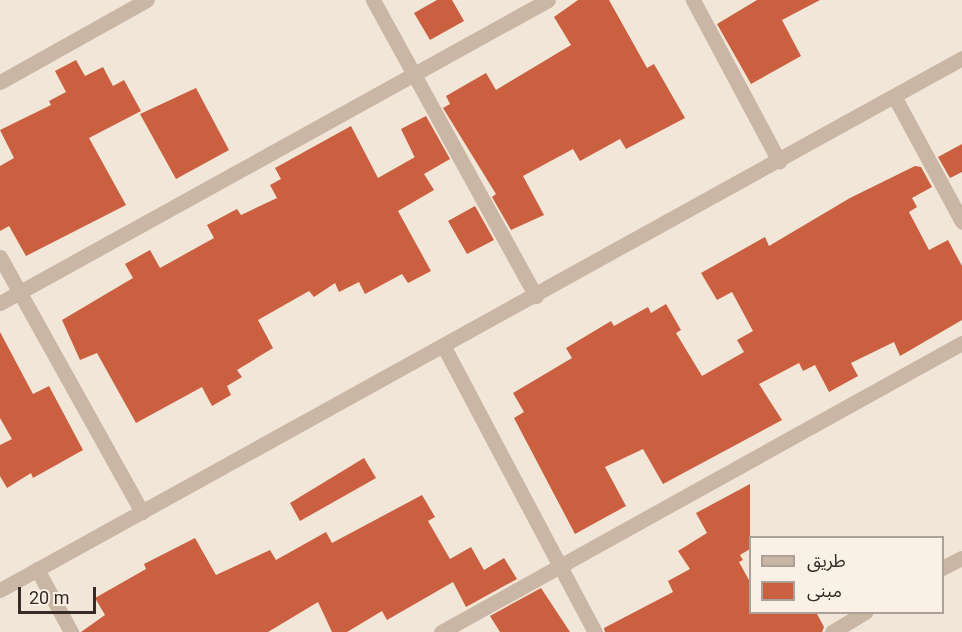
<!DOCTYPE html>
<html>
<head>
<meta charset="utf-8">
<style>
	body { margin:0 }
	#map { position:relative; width:962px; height:632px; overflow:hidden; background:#f2e6d9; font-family:Roboto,"Noto Sans Arabic",sans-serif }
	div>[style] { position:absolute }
	.building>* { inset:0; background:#ca603f }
	.minor>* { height:15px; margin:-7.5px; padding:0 7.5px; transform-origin:7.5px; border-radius:7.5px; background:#cab6a5 }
	.tertiary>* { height:15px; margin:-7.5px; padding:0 7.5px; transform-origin:7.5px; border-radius:7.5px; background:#cab6a5 }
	span { translate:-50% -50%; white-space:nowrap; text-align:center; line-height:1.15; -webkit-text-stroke:4.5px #faf0e5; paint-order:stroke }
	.legend { position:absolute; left:749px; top:536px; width:195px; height:78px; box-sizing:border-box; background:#faf0e5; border:2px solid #aca199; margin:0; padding:8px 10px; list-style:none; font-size:18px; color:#362b26 }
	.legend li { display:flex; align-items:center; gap:12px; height:30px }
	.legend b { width:30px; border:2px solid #aca199 }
	.scale { position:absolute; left:18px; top:587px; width:78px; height:27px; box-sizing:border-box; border:3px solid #362b26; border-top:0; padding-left:8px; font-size:18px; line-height:21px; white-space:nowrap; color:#362b26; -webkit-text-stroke:4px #faf0e5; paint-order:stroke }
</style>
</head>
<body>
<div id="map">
	<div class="building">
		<i style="clip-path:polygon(437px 0,452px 0,464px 21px,430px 40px,414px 13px)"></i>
		<i style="clip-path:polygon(578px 0,609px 0,647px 68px,654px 64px,685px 118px,626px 149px,620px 139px,580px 161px,573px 149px,523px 176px,544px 215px,511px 230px,492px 197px,496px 194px,443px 108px,450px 104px,446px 96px,486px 73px,496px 90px,571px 45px,554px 17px)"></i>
		<i style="clip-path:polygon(757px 0,820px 0,782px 20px,801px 56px,751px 84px,717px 24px)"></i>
		<i style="clip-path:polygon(76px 60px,85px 76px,103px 67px,113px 86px,124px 80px,141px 111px,89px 138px,126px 205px,26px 256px,9px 226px,0 231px,0 166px,14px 158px,0 130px,51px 105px,49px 101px,66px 92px,55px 71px)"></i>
		<i style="clip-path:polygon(196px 88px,229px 150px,176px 179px,140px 114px)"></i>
		<i style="clip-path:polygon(426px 116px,450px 159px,424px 174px,434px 190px,398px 211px,431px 271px,408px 283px,402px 274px,365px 294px,359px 282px,339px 292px,335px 283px,314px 297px,309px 291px,258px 320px,273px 348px,237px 370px,242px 377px,227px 386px,231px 395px,212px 406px,202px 387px,136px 423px,97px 353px,80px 360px,62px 320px,133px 278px,125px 264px,150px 250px,160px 268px,214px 238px,207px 225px,237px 209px,241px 215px,277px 198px,270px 185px,281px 179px,275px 168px,351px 126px,378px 178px,415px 157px,417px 162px,401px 129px)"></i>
		<i style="clip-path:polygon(962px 144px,962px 172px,950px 178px,938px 157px)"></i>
		<i style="clip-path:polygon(915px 166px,921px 167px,932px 187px,912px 198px,917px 207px,909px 212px,929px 250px,948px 240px,962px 266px,962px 320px,900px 356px,894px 342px,851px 363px,858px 376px,829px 392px,815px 365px,803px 371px,799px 363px,759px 384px,782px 420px,663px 484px,643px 449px,605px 467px,626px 506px,575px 534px,514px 418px,524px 412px,513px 393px,572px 358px,566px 348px,611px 321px,614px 326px,648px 307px,651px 313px,666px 304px,681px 330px,676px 333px,702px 376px,744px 352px,737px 340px,753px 331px,732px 292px,717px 300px,701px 273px,765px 237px,769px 246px,850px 198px)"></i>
		<i style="clip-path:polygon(475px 206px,494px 240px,467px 254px,448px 221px)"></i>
		<i style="clip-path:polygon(0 332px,33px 394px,49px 386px,83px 450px,33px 478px,31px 473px,7px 488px,0 476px,0 445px,12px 439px,0 418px)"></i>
		<i style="clip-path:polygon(364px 458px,376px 478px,300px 521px,290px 503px)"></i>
		<i style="clip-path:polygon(750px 484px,750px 549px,740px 555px,743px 560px,739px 562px,750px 582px,750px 612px,816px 612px,824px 627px,822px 632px,605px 632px,604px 628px,673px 592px,668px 581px,690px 569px,678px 551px,707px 533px,696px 513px)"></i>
		<i style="clip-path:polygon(422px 495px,435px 517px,428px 521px,450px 559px,471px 547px,484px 570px,504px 558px,517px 579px,466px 607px,453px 582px,387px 620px,382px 611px,347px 632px,332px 632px,318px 602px,268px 632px,81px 632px,105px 615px,95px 598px,146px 569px,144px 564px,195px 538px,216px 575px,270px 550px,276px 560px,326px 532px,332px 543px)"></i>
		<i style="clip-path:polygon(541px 588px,570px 632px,500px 632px,490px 616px)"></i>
	</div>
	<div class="minor">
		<i style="left:373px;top:0;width:338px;rotate:61.2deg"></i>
		<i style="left:693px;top:0;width:183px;rotate:61.9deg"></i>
		<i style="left:0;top:82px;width:168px;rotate:-29.2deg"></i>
		<i style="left:894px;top:96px;width:143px;rotate:61.6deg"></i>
		<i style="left:0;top:257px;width:292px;rotate:60.9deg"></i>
		<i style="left:0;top:303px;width:626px;rotate:-28.94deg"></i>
		<i style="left:444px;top:347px;width:323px;rotate:62.1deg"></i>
		<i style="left:942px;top:568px;width:22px;rotate:-27deg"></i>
		<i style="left:37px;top:569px;width:72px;rotate:61.6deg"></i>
		<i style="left:441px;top:632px;width:596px;rotate:-29.02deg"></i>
		<i style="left:832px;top:632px;width:39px;rotate:-31deg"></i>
	</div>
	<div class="tertiary">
		<i style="left:0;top:590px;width:1099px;rotate:-28.94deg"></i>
	</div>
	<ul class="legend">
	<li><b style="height:8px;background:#cab6a5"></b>طريق</li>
	<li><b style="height:16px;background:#ca603f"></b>مبنى</li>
	</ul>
	<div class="scale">20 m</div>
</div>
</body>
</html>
